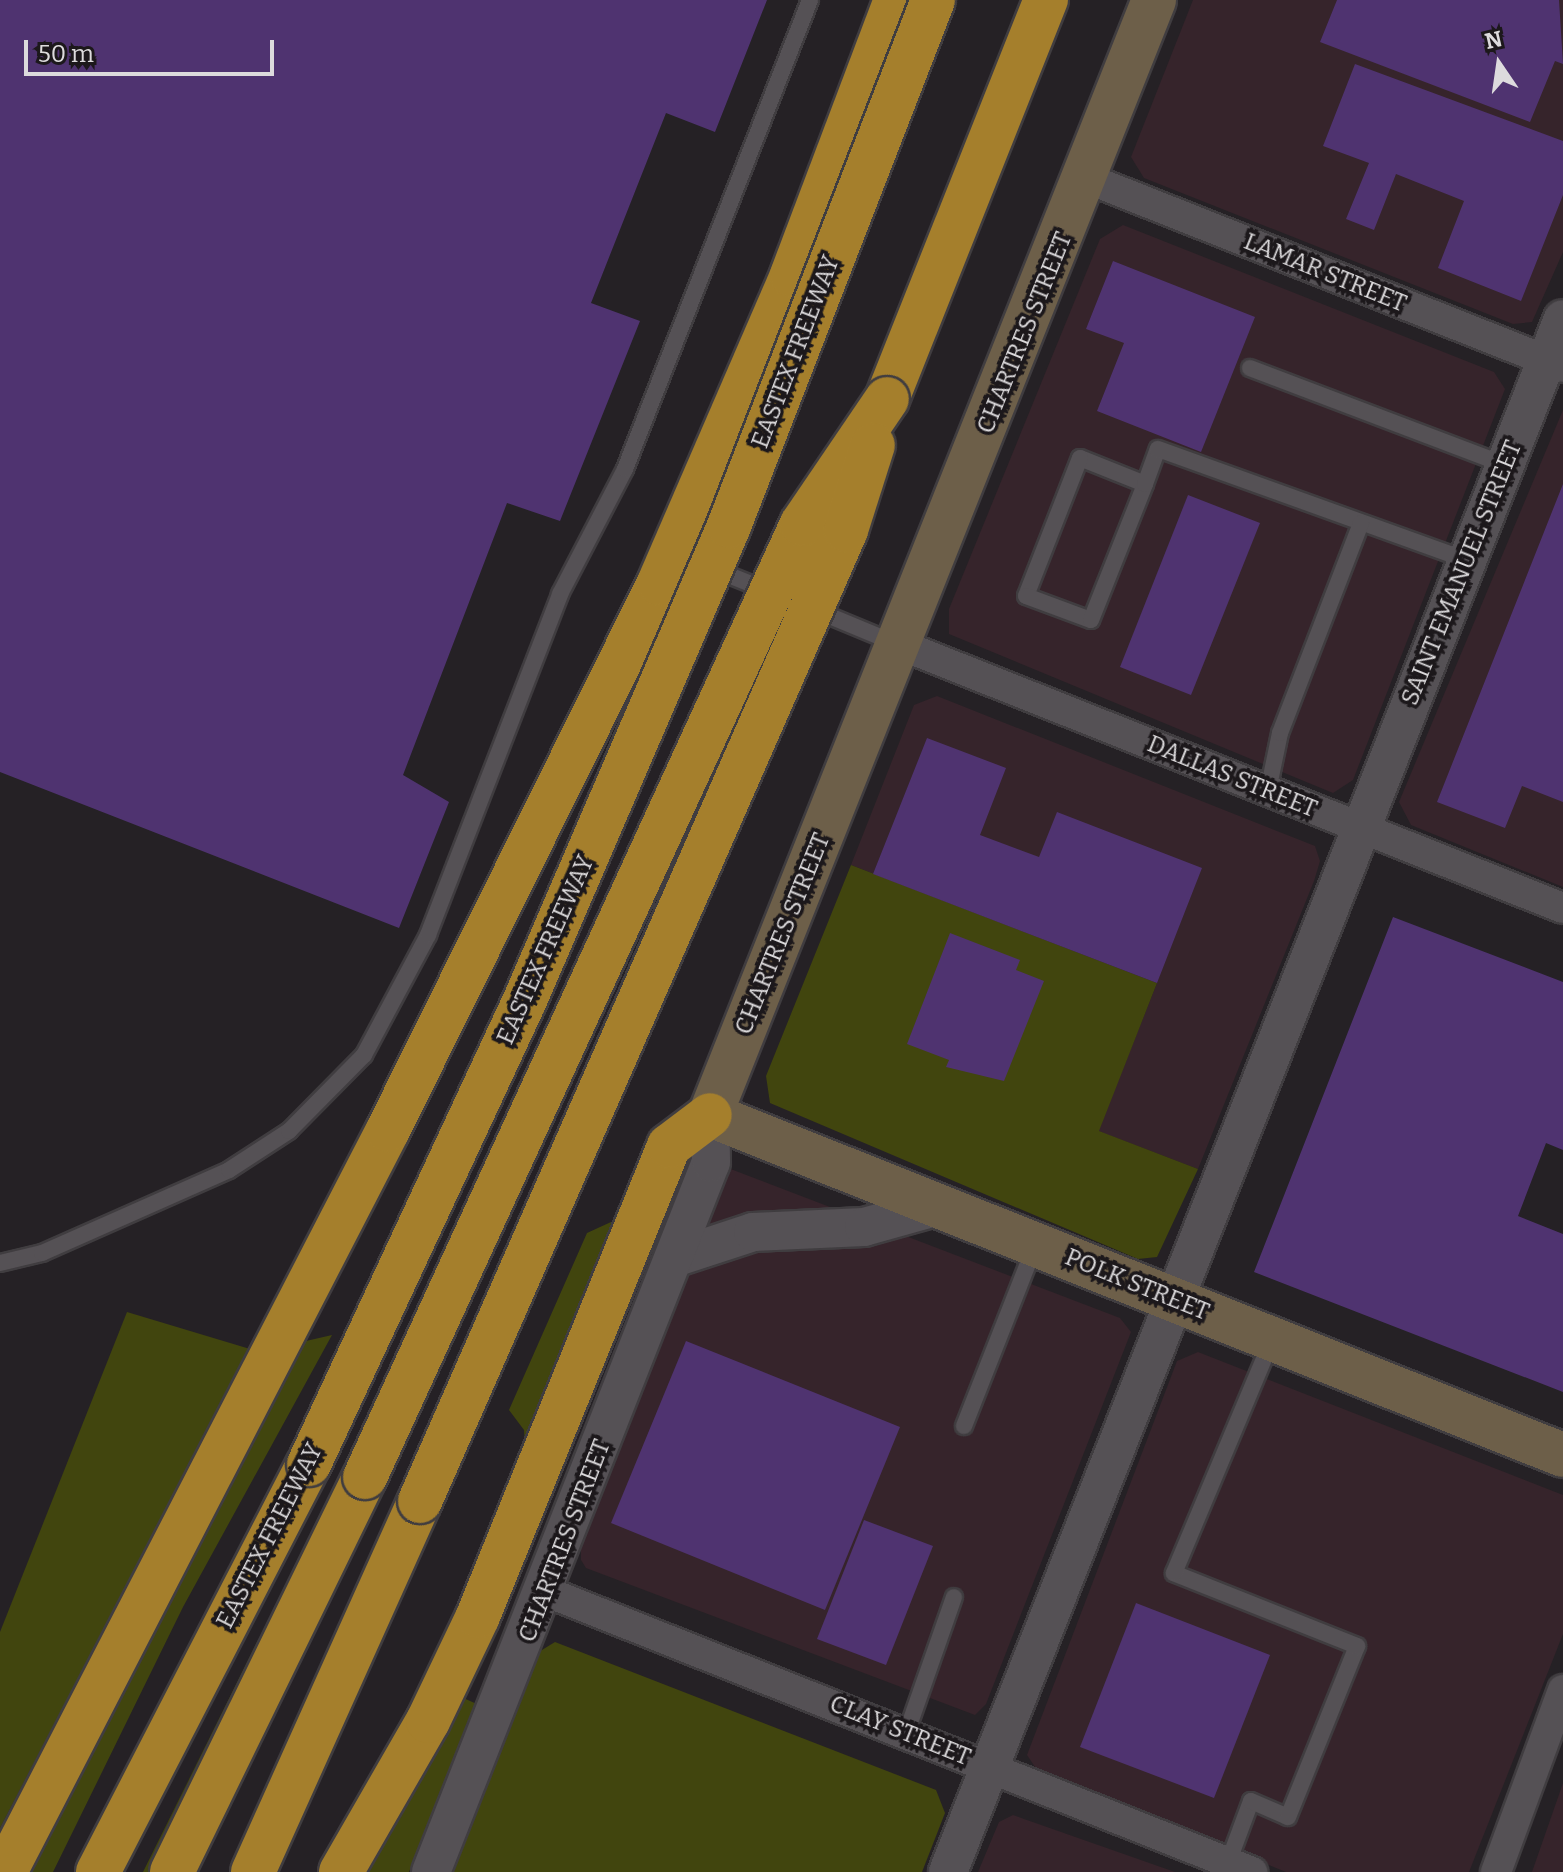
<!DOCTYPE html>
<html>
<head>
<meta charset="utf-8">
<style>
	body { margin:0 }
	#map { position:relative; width:1563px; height:1872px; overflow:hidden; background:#252125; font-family:Bitter,serif }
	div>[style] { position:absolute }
	.commercial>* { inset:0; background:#36242b }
	.green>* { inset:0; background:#41450e }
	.building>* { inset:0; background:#4f3370 }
	.roads { filter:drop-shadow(2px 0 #403d40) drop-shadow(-2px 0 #403d40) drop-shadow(0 2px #403d40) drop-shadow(0 -2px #403d40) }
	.service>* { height:16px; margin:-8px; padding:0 8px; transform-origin:8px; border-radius:8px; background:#555155 }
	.minor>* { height:30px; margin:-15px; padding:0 15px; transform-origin:15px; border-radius:15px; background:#555155 }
	.tertiary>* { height:38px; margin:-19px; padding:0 19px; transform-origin:19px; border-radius:19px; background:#555155 }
	.secondary>* { height:44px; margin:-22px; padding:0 22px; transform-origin:22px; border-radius:22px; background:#6d5f49 }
	.motorway>* { height:44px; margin:-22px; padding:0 22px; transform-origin:22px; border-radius:22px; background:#a57f2c }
	.bridges { filter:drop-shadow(2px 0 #403d40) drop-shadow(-2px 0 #403d40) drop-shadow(0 2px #403d40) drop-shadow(0 -2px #403d40) }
	.motorway-bridge>* { height:44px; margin:-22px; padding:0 22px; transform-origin:22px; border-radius:22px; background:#a57f2c }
	span { translate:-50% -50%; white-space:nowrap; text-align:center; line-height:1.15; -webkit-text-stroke:7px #1c181b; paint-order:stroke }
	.street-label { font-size:24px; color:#dddbdd }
	.north { position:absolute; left:1459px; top:24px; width:80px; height:80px; -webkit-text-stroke:6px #1c181b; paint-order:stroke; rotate:347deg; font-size:22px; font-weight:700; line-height:32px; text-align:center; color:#dddbdd }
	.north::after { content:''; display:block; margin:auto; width:28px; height:36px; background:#dddbdd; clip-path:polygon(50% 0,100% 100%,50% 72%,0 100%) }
	.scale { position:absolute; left:24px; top:40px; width:250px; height:36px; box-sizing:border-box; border:4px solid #dddbdd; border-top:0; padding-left:10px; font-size:24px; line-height:28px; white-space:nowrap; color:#dddbdd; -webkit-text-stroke:6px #1c181b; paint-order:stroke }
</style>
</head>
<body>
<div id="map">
	<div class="commercial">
		<i style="clip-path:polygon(1193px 0,1563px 0,1563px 252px,1532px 322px,1513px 324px,1144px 178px,1131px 157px)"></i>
		<i style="clip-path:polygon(1123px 225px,1494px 372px,1505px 389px,1353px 780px,1333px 793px,949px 634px,949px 609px,1100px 239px)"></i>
		<i style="clip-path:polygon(1563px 410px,1563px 887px,1411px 825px,1399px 802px)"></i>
		<i style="clip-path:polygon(937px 696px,1315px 846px,1320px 861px,1314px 881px,1198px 1169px,1098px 1131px,1157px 983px,851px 865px,914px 705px)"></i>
		<i style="clip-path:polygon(728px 1168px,1120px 1318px,1131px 1332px,986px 1704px,975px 1715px,586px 1568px,581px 1560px,581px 1541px)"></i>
		<i style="clip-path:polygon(1198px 1352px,1563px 1495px,1563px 1634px,1469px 1872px,1286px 1872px,1037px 1770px,1027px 1755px,1177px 1361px)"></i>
		<i style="clip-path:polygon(1563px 1783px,1563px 1872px,1532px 1872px)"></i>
		<i style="clip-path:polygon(1013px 1815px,1024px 1819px,1175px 1872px,978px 1872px,999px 1822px)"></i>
	</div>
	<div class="green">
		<i style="clip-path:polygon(851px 865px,1157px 983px,1099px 1131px,1198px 1169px,1157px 1257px,1138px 1259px,770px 1103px,766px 1076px)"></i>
		<i style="clip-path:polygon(611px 1222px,619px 1224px,526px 1463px,524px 1430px,509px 1410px,587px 1233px)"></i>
		<i style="clip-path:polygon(127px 1312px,250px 1349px,0 1828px,0 1632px)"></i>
		<i style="clip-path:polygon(332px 1335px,183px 1607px,53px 1872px,20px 1872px,293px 1344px)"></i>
		<i style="clip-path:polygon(258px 1640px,266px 1643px,157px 1872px,143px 1872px)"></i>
		<i style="clip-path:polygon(555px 1642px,936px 1790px,945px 1813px,922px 1872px,448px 1872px,537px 1653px)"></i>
		<i style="clip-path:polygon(459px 1696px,479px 1705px,409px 1872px,365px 1872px)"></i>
	</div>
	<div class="building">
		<i style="clip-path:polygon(0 0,767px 0,715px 132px,666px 113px,591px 303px,640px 321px,560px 521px,507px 503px,403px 775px,449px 802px,399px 928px,0 772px)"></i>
		<i style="clip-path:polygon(1337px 0,1559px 0,1563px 64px,1555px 61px,1530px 122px,1320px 42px)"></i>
		<i style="clip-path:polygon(1355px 64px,1563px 141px,1563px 195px,1521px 301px,1438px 268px,1464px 201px,1396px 174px,1374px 230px,1346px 219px,1369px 163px,1323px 146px)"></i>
		<i style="clip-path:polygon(1113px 261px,1255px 317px,1201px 452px,1097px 411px,1124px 343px,1086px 329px)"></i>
		<i style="clip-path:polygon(1563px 484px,1563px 802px,1522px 786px,1505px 828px,1437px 802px)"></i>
		<i style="clip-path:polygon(1188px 495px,1260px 523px,1191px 695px,1120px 667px)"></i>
		<i style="clip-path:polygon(927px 738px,1006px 768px,980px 835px,1039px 857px,1057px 812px,1202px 868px,1157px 983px,873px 874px)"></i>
		<i style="clip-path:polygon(1393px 917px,1563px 982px,1563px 1150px,1546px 1143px,1518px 1216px,1563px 1234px,1563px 1392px,1254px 1272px)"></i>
		<i style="clip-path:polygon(950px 933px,1020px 960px,1016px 970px,1044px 981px,1004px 1081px,946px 1067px,949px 1060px,907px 1044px)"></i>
		<i style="clip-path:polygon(686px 1341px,900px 1427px,825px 1610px,611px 1523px)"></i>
		<i style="clip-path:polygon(864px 1520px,933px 1546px,886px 1665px,817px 1639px)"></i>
		<i style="clip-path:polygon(1136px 1603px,1270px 1655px,1214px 1798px,1080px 1747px)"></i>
	</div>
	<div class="roads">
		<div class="service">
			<i style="left:1250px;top:368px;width:273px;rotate:20.8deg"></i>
			<i style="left:1145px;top:484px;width:70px;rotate:-158.2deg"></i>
			<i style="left:1080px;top:458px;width:148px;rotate:111.4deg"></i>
			<i style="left:1026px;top:596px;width:69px;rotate:20.3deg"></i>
			<i style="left:1091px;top:620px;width:146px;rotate:-68.3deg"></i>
			<i style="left:1145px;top:484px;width:37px;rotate:-70deg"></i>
			<i style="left:1158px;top:449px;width:328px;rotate:19.8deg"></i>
			<i style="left:711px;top:568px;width:65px;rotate:21.8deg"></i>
			<i style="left:815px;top:610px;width:89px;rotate:22.5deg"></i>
			<i style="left:1268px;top:791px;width:59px;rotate:-78.3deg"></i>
			<i style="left:1280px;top:733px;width:225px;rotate:-68.9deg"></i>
			<i style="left:0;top:1263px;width:43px;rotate:-13.4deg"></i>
			<i style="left:42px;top:1253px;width:205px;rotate:-23.9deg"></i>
			<i style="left:229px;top:1170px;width:72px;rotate:-33deg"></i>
			<i style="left:289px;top:1131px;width:107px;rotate:-45.4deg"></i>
			<i style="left:364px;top:1055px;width:136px;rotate:-61.9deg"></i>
			<i style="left:428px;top:935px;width:366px;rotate:-68.8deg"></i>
			<i style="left:560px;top:594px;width:141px;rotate:-62.5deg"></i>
			<i style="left:625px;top:469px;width:504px;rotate:-68.47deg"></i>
			<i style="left:964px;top:1426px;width:193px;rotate:-68.5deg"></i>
			<i style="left:906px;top:1734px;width:145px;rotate:-70.7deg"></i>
			<i style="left:1228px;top:1863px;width:66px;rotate:-69.6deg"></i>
			<i style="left:1251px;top:1801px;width:40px;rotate:23.4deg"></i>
			<i style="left:1288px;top:1817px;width:184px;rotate:-68deg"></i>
			<i style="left:1357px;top:1646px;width:197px;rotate:-158.3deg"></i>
			<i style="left:1174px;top:1573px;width:253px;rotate:-67.2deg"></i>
		</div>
		<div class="minor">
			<i style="left:1086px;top:178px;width:513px;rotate:21.61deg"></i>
			<i style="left:901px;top:645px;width:712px;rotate:21.67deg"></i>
			<i style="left:547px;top:1592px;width:759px;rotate:21.66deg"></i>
			<i style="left:1496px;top:1872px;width:194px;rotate:-69.8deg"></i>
		</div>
		<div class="tertiary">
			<i style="left:674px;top:1258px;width:83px;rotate:-18.2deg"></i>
			<i style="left:753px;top:1232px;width:111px;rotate:-2.6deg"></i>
			<i style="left:864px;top:1227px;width:78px;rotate:-15.6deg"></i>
			<i style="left:431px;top:1872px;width:763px;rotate:-68.48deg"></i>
			<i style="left:711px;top:1162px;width:47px;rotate:-91.2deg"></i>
			<i style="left:948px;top:1872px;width:1670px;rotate:-68.4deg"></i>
		</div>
		<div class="secondary">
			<i style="left:1154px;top:0;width:1200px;rotate:111.71deg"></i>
			<i style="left:710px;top:1115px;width:918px;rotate:21.73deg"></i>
		</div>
		<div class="motorway">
			<i style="left:887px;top:399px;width:430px;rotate:-68.3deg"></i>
			<i style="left:5px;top:1872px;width:835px;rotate:-62.7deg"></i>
			<i style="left:388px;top:1130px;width:610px;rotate:-63.64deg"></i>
			<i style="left:659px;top:583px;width:335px;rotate:-66.6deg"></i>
			<i style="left:792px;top:275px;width:294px;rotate:-69.3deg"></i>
			<i style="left:98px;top:1872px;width:459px;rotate:-62.7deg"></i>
			<i style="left:172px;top:1872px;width:440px;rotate:-64deg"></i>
			<i style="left:253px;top:1872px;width:407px;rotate:-65.8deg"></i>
			<i style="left:341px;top:1872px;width:174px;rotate:-60.1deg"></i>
			<i style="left:428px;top:1721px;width:116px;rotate:-64.5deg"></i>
			<i style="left:478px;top:1616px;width:507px;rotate:-67.88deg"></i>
			<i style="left:669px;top:1146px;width:51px;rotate:-37.1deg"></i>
		</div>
	</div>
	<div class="bridges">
		<div class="motorway-bridge">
			<i style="left:309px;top:1464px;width:512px;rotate:-65.04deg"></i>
			<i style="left:525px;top:1000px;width:516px;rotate:-66.71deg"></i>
			<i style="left:729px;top:526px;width:564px;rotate:-68.8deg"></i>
			<i style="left:365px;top:1477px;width:1048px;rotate:-65.37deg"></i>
			<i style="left:802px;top:524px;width:151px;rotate:-55.8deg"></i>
			<i style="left:420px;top:1501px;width:1060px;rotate:-66.31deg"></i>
			<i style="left:846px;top:530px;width:89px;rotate:-72.4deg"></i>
		</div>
	</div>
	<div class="street-label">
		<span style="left:1325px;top:273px;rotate:22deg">LAMAR STREET</span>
		<span style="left:1025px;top:333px;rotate:-68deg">CHARTRES STREET</span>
		<span style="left:796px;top:352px;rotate:-69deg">EASTEX FREEWAY</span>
		<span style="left:1462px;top:573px;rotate:-68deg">SAINT EMANUEL STREET</span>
		<span style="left:1232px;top:777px;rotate:22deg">DALLAS STREET</span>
		<span style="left:783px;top:934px;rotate:-68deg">CHARTRES STREET</span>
		<span style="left:546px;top:950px;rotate:-66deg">EASTEX FREEWAY</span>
		<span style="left:1137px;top:1285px;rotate:22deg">POLK STREET</span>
		<span style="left:270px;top:1536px;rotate:-63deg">EASTEX FREEWAY</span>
		<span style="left:565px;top:1541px;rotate:-69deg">CHARTRES STREET</span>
		<span style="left:900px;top:1731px;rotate:22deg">CLAY STREET</span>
	</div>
	<div class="north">N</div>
	<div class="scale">50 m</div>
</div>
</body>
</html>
